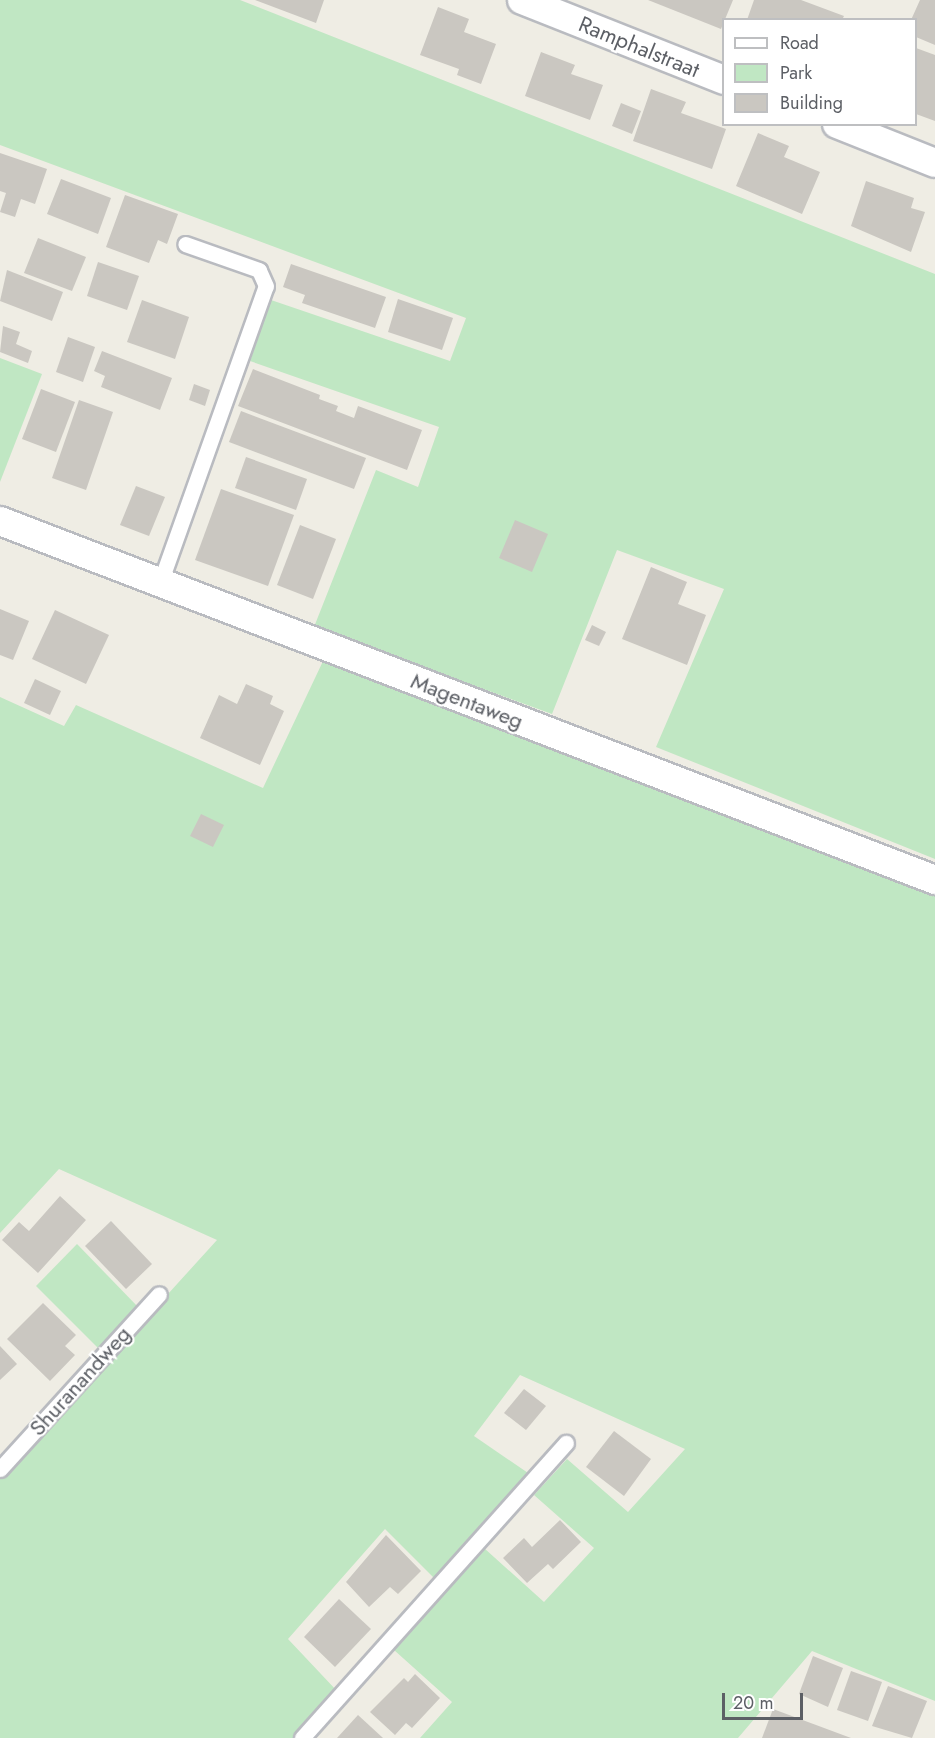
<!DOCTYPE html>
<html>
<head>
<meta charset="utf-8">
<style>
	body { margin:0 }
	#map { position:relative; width:935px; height:1738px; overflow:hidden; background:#efede4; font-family:Jost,sans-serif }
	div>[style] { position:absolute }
	.green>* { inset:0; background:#c0e7c3 }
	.building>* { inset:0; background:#cac7c1 }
	.roads { filter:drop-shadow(2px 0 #b9bbc0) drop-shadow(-2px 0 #b9bbc0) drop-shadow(0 2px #b9bbc0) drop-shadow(0 -2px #b9bbc0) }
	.lane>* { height:15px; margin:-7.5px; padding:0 7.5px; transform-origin:7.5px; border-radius:7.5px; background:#fff }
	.street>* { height:28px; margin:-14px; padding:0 14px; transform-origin:14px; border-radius:14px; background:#fff }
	span { translate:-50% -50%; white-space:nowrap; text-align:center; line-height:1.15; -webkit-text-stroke:4.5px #fff; paint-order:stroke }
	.street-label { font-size:22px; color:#5c5f65 }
	.legend { position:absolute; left:722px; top:18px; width:195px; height:108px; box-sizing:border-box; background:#fff; border:2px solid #bebfc1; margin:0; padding:8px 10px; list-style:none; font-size:18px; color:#5c5f65 }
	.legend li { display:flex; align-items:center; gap:12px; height:30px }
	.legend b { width:30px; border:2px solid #bebfc1 }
	.scale { position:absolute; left:722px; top:1693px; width:81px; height:27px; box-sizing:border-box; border:3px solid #5c5f65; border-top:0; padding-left:8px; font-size:18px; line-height:21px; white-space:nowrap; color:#5c5f65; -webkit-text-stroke:4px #fff; paint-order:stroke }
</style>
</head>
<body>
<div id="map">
	<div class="green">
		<i style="clip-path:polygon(0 0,240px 0,935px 274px,935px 859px,656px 747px,724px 589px,617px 550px,552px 714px,314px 627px,376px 470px,418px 487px,439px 427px,250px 361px,271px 300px,450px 361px,466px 318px,0 145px)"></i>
		<i style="clip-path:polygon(0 358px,42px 374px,0 482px)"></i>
		<i style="clip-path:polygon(324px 659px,935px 895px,935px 1701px,812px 1651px,738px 1738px,420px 1738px,452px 1702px,394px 1650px,484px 1548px,544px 1602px,594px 1548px,534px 1495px,567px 1459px,628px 1512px,685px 1449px,520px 1375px,474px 1436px,531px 1475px,437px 1581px,385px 1529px,288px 1639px,337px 1691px,295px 1738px,0 1738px,0 1479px,217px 1240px,59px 1169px,0 1233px,0 697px,64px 726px,76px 705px,263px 788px)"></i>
		<i style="clip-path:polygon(77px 1244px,139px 1308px,100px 1350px,36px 1286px)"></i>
	</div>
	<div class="building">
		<i style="clip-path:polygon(255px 0,324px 0,316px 23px)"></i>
		<i style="clip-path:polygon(648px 0,733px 0,721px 29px)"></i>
		<i style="clip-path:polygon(754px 0,801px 0,844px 16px,842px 20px,747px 20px)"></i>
		<i style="clip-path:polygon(920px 0,935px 0,935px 45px,916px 37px,916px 20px,911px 20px)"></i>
		<i style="clip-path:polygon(438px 7px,469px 19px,464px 32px,496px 44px,481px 84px,457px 75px,459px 69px,420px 55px)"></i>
		<i style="clip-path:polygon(916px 48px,935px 55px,935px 121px,916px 114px)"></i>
		<i style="clip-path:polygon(541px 52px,575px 65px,571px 74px,603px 85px,590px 120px,525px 96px)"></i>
		<i style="clip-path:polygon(651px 89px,686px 102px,681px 113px,726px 129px,712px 169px,633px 141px)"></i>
		<i style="clip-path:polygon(621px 103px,641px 111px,632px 134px,612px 126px)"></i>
		<i style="clip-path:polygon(758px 133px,789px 146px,784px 157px,820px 172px,802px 214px,736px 186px)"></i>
		<i style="clip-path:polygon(0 153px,47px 169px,35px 204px,21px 199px,15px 217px,0 212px,6px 193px,0 191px)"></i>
		<i style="clip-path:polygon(61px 179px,111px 198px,98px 234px,47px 214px)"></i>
		<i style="clip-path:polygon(866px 181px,914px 198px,911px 208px,925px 212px,911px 252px,851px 226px)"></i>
		<i style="clip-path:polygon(125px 195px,178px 214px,167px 244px,158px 240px,149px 263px,106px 247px)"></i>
		<i style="clip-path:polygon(38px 238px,86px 257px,72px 291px,24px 273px)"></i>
		<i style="clip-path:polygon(98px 262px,139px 276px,127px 310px,87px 296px)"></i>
		<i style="clip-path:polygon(291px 264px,386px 297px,375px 328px,302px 303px,305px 295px,283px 287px)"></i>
		<i style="clip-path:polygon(7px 270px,63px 292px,52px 321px,0 301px)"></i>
		<i style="clip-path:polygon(398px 299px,453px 318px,442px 350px,388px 332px)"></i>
		<i style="clip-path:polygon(142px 300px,189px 317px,175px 359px,127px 342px)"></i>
		<i style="clip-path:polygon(3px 326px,20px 332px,16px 344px,32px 351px,28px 363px,0 352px)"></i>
		<i style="clip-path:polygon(68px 337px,95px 347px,83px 382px,56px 372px)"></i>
		<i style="clip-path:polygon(102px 351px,172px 378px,160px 410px,101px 387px,105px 376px,94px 371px)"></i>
		<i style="clip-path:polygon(253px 369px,320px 395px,319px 399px,338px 406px,336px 411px,354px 418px,358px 406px,422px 430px,407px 470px,238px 406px)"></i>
		<i style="clip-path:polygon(194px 384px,210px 390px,205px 406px,189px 400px)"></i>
		<i style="clip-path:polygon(41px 389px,75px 402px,56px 452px,22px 439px)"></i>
		<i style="clip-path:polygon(79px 400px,113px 412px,86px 490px,52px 478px)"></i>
		<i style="clip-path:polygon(241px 411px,366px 458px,354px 489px,229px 442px)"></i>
		<i style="clip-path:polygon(246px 457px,307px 479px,296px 510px,235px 488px)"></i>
		<i style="clip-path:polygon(136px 486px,165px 497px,149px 536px,120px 525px)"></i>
		<i style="clip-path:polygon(221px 489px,294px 515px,268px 586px,195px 560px)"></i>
		<i style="clip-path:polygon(515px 520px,548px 534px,532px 572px,499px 558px)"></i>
		<i style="clip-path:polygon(300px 525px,336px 539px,313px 599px,277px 585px)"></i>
		<i style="clip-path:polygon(651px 567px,687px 582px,678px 604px,706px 615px,687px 665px,622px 639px)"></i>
		<i style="clip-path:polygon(0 609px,29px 621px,13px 660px,0 655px)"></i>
		<i style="clip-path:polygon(55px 610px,109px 635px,86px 684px,32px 659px)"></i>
		<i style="clip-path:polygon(592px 625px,606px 632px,599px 646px,585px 640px)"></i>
		<i style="clip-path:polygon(35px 679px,61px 691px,50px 715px,24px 703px)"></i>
		<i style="clip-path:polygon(246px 684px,273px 696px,270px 704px,284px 711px,260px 765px,200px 738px,219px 695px,237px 704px)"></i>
		<i style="clip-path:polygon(201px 814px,224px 825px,213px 847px,190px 836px)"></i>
		<i style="clip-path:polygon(60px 1196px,86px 1220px,38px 1273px,2px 1240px,19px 1222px,29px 1231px)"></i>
		<i style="clip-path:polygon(111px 1221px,152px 1264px,126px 1289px,85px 1246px)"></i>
		<i style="clip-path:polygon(43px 1303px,76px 1335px,65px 1346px,75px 1355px,50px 1381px,7px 1339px)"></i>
		<i style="clip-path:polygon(0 1346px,17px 1364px,0 1380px)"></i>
		<i style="clip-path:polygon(524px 1389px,546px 1406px,526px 1430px,504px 1413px)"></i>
		<i style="clip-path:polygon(614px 1431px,651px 1459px,624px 1496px,586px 1467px)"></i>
		<i style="clip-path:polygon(560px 1520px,581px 1542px,553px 1569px,548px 1564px,527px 1583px,503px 1558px,524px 1538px,532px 1547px)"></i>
		<i style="clip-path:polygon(386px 1535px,421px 1571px,398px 1594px,390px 1587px,369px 1607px,346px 1582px)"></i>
		<i style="clip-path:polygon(339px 1599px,371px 1629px,335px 1667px,304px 1637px)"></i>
		<i style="clip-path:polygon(813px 1656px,843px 1668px,828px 1707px,799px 1694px)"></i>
		<i style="clip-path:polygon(851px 1671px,882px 1682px,868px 1721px,837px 1710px)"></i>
		<i style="clip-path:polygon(415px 1674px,440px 1698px,412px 1728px,406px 1723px,395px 1735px,370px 1712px,404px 1678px,408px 1682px)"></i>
		<i style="clip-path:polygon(888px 1686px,927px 1701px,912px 1738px,872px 1726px)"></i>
		<i style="clip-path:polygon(773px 1709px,851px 1738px,762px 1738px)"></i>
		<i style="clip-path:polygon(358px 1715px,383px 1738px,337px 1738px)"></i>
	</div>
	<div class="roads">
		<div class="lane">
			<i style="left:160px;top:583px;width:315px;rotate:-70.4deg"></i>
			<i style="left:266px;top:286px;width:17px;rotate:-114deg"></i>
			<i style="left:259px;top:270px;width:78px;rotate:-160.6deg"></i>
			<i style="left:0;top:1469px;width:236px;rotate:-47.7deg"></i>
			<i style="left:302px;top:1738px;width:396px;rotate:-48.2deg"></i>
		</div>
		<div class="street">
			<i style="left:522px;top:0;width:217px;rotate:21.6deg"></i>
			<i style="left:837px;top:124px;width:105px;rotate:21.7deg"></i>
			<i style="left:0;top:521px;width:1002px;rotate:21deg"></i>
		</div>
	</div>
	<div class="street-label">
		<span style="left:639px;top:47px;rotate:22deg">Ramphalstraat</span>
		<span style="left:467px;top:701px;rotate:21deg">Magentaweg</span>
		<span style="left:80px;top:1381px;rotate:-48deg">Shuranandweg</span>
	</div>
	<ul class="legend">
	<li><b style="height:8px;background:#fff"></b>Road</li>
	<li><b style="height:16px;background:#c0e7c3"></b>Park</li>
	<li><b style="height:16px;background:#cac7c1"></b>Building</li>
	</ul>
	<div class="scale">20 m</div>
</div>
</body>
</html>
